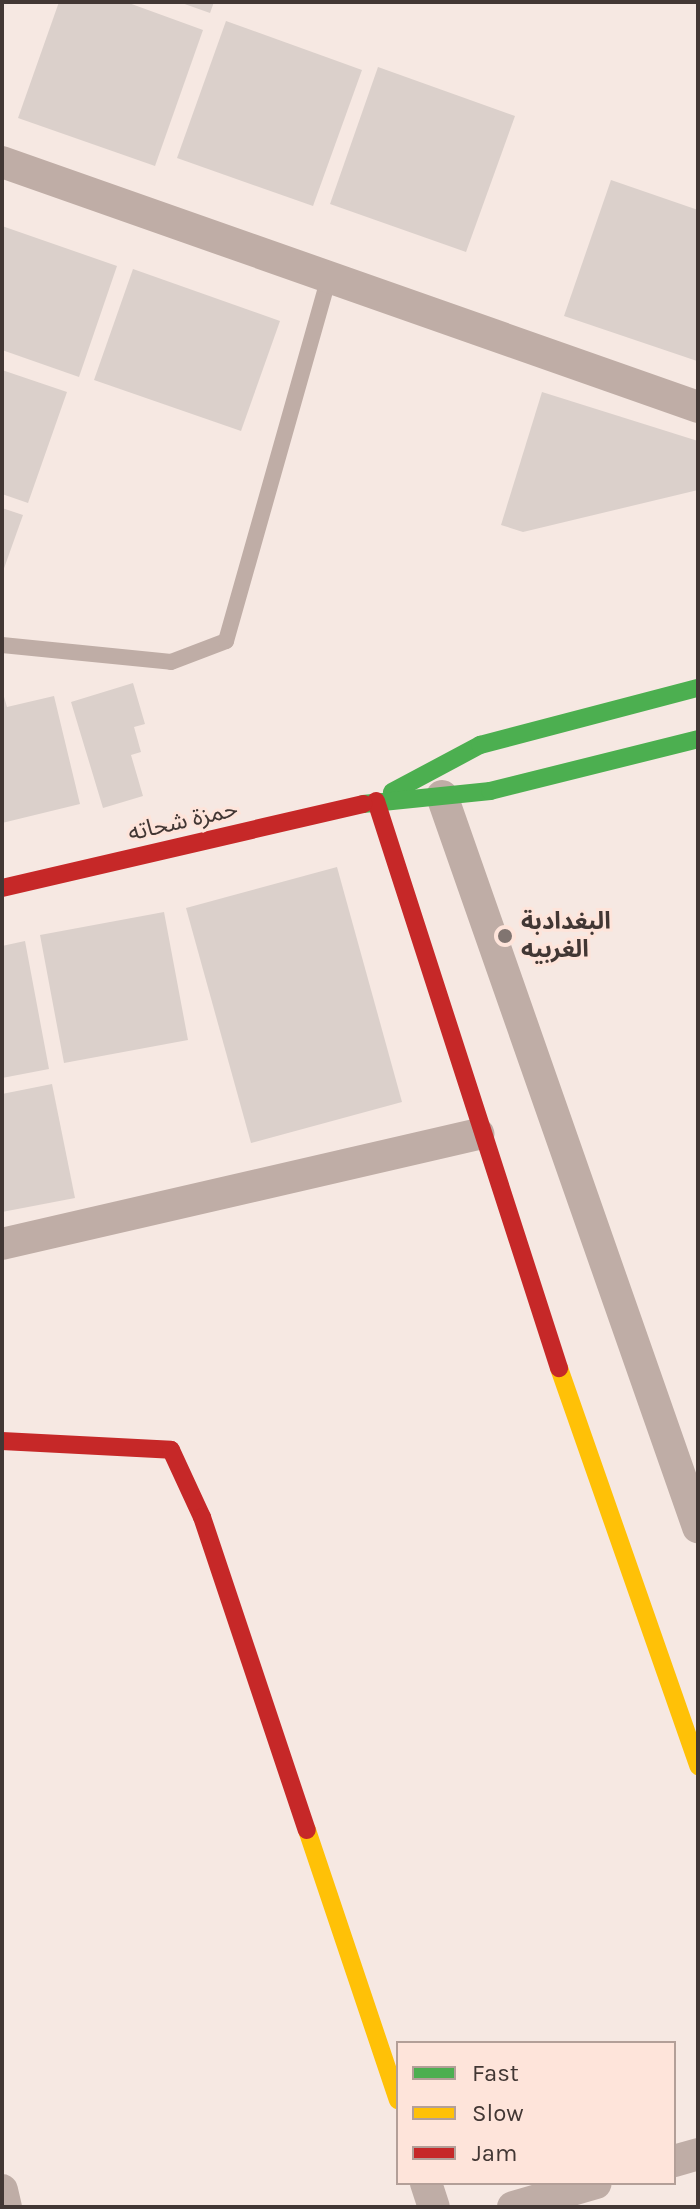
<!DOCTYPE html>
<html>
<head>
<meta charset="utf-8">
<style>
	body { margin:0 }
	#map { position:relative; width:700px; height:2209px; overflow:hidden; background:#f6e8e2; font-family:Karla,"Noto Sans Arabic",sans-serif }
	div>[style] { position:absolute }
	.building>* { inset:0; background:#dbd0cb }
	.lane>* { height:16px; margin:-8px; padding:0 8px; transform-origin:8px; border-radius:8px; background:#bfada6 }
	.street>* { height:32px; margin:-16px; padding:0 16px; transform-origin:16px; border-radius:16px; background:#bfada6 }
	.fast>* { height:18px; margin:-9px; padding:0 9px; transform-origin:9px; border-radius:9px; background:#4caf50 }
	.slow>* { height:18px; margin:-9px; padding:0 9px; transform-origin:9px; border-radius:9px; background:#ffc107 }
	.jam>* { height:18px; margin:-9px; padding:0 9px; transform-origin:9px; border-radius:9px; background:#c62828 }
	.dots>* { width:22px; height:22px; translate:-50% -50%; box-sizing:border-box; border:4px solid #fee4da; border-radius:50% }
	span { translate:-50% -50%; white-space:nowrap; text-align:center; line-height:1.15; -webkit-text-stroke:6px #fee4da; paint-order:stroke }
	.street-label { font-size:24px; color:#423734 }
	.poi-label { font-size:24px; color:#423734; font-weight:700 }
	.left { translate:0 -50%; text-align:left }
	.frame { position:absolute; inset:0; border:4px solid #423734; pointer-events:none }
	.legend { position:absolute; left:396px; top:2041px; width:280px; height:144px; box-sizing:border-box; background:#fee4da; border:2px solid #b39f98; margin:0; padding:10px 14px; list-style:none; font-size:24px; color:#423734 }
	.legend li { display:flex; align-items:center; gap:16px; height:40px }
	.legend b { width:40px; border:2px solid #b39f98 }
</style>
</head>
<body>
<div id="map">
	<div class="building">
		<i style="clip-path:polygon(59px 2px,126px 2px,203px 30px,155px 166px,18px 118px)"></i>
		<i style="clip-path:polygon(179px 2px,214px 2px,210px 13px)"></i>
		<i style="clip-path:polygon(226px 21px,362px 70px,313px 206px,177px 158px)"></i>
		<i style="clip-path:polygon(378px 67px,515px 116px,466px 252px,330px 204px)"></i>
		<i style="clip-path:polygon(611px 180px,698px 210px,697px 361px,564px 316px)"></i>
		<i style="clip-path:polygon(2px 226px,117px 266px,79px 377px,2px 350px)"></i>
		<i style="clip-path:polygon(133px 269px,280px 321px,241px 431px,94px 380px)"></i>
		<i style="clip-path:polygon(2px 370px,67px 392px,28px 503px,2px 494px)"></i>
		<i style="clip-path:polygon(542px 392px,698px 441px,698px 490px,523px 532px,501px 525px)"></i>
		<i style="clip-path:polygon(2px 508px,23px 515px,2px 574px)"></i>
		<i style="clip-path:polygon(133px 683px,145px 724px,134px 727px,141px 752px,131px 755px,143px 796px,103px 808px,71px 702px)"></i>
		<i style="clip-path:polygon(2px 690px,7px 707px,54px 696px,80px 804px,2px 823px)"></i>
		<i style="clip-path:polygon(337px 867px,402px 1102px,251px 1143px,186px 908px)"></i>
		<i style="clip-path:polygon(164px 912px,188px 1040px,64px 1063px,40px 935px)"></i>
		<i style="clip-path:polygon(25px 941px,49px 1069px,2px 1078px,2px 946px)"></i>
		<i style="clip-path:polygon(52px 1084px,75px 1198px,2px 1212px,2px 1094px)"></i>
	</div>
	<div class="lane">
		<i style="left:2px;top:645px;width:170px;rotate:5.7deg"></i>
		<i style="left:171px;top:662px;width:59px;rotate:-20.9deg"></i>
		<i style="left:226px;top:641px;width:378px;rotate:-74.2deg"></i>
	</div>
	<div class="street">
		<i style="left:2px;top:162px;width:738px;rotate:19.39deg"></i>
		<i style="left:442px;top:796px;width:775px;rotate:70.7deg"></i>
		<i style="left:2px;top:1244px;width:489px;rotate:-13deg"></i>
		<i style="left:674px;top:2161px;width:25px;rotate:-16deg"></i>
		<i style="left:426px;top:2183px;width:25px;rotate:72deg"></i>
		<i style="left:2px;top:2190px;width:17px;rotate:77deg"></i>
		<i style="left:513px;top:2207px;width:86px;rotate:-16.1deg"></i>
	</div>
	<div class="fast">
		<i style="left:392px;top:792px;width:100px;rotate:-28.1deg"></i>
		<i style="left:480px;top:745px;width:225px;rotate:-14.7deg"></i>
		<i style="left:363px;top:804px;width:128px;rotate:-5.8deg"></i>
		<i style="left:490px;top:791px;width:214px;rotate:-14deg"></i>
	</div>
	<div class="slow">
		<i style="left:559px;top:1368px;width:422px;rotate:70.7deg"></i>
		<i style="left:307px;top:1830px;width:285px;rotate:71.4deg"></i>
	</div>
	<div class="jam">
		<i style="left:376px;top:801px;width:596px;rotate:72.11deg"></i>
		<i style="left:2px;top:888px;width:371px;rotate:-13.1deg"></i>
		<i style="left:2px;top:1441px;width:169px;rotate:3deg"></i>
		<i style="left:171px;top:1450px;width:74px;rotate:65.2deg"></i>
		<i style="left:202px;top:1517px;width:330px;rotate:71.5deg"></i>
	</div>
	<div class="dots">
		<i style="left:505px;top:936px;background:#817571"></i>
	</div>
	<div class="street-label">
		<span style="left:183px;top:821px;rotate:-13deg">حمزة شحاته</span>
	</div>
	<div class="poi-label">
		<span class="left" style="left:521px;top:936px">البغدادبة<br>الغربيه</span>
	</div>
	<div class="frame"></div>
	<ul class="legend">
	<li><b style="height:10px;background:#4caf50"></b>Fast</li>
	<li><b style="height:10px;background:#ffc107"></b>Slow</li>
	<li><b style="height:10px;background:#c62828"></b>Jam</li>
	</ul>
</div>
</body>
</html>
